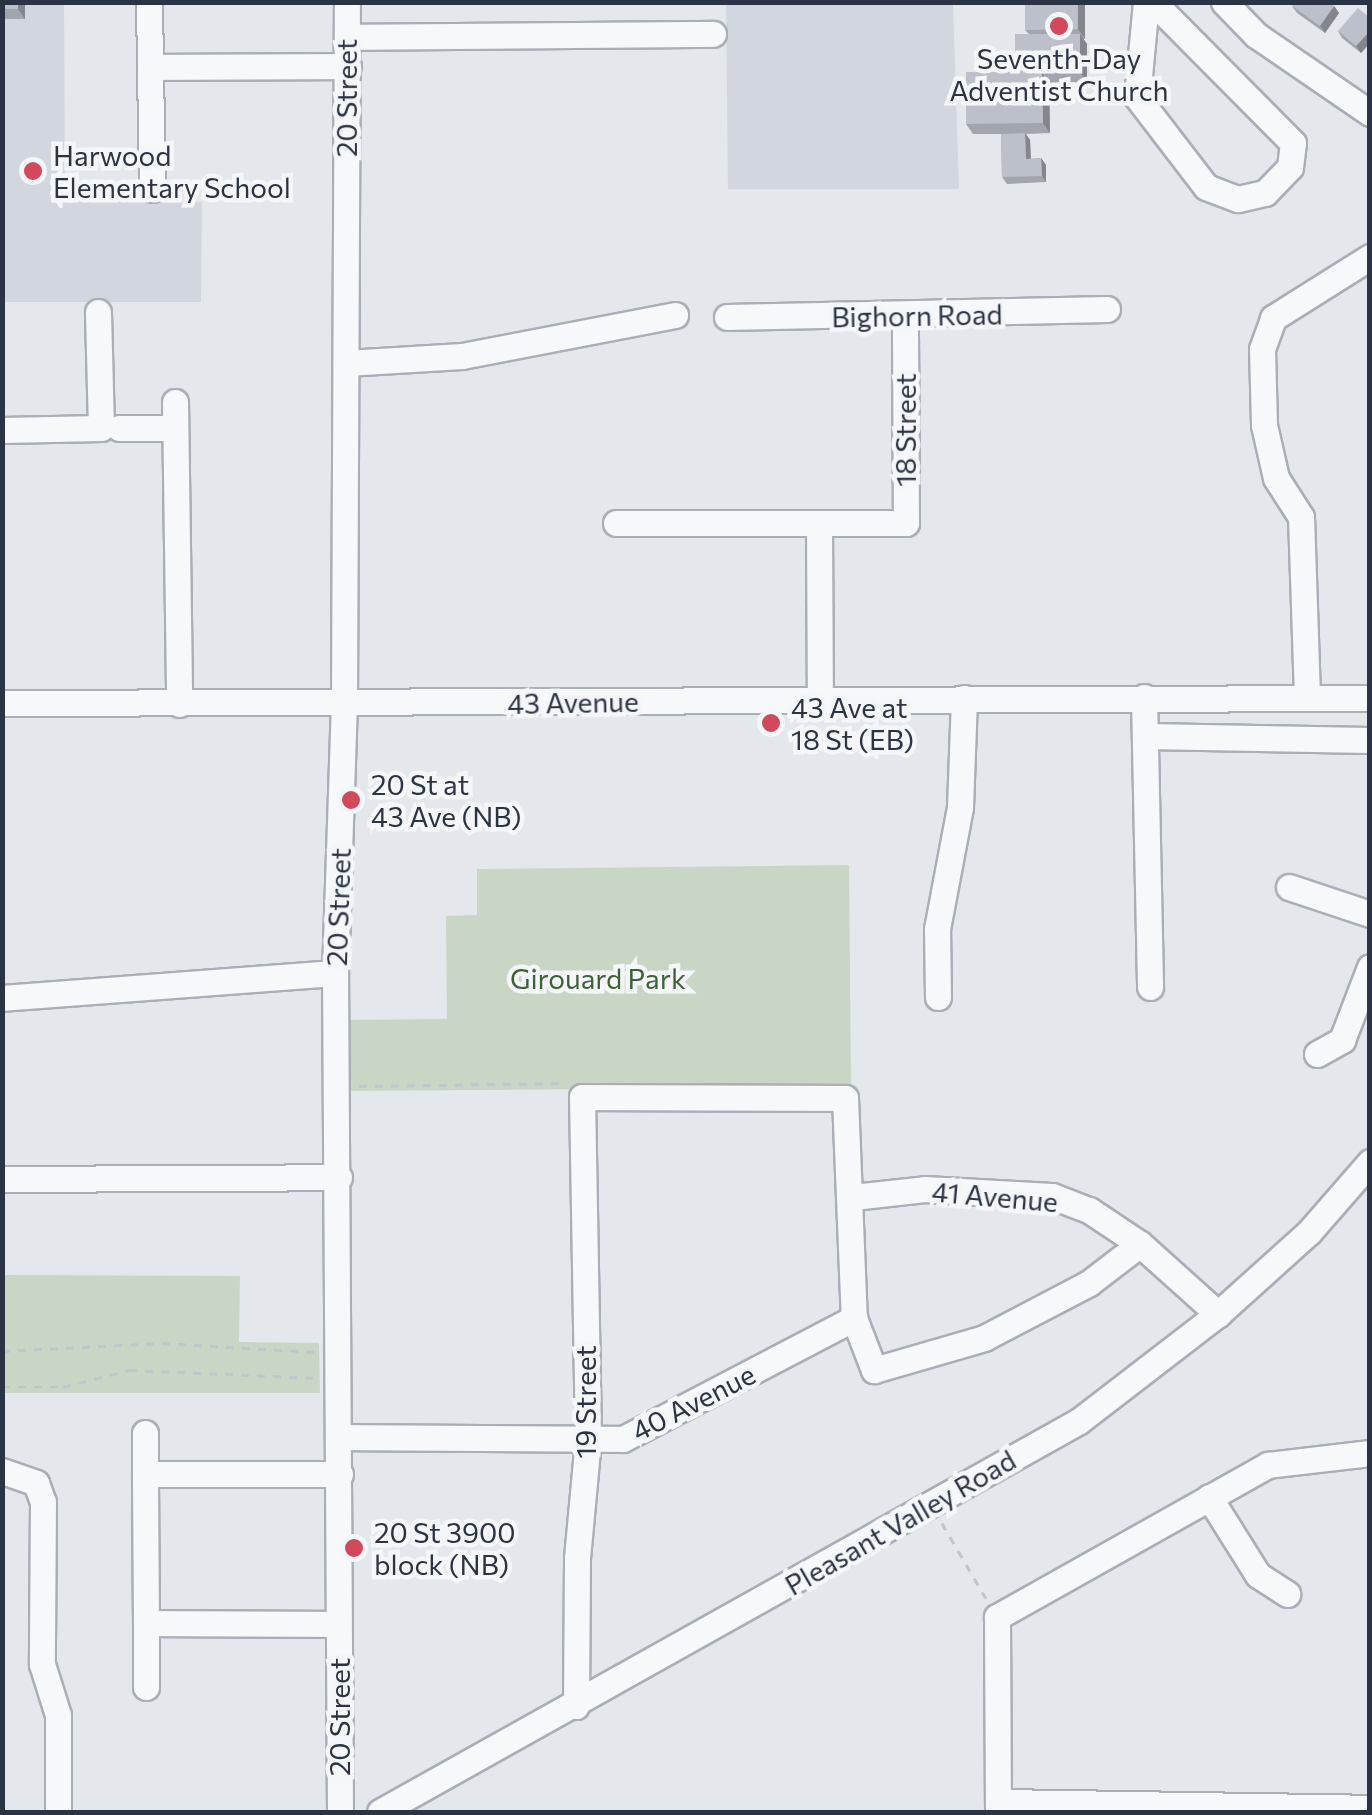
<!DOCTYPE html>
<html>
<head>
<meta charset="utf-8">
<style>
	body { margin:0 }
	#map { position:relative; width:1372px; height:1815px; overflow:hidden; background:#e4e7ec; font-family:Commissioner,sans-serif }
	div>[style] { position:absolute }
	.built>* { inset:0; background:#d2d6de }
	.green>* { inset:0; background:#c9d6c5 }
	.path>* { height:2.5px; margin-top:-1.25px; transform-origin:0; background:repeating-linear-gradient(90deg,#c2c5cb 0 8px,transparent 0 16px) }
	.roads { filter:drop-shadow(2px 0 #a9aeb7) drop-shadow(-2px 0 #a9aeb7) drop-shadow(0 2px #a9aeb7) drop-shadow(0 -2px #a9aeb7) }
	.minor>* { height:25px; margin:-12.5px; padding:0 12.5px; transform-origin:12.5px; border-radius:12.5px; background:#f7f8fa }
	.wall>* { inset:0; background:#a1a5ae }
	.shaded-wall>* { inset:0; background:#83868d }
	.building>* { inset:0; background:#bbc0ca }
	.dots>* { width:28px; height:28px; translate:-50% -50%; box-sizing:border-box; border:5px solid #f4f6f9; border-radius:50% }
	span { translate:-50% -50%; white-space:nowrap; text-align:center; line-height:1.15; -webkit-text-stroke:9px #f4f6f9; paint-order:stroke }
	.poi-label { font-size:28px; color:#2b3445 }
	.left { translate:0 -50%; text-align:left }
	.street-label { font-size:28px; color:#2b3445 }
	.park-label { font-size:28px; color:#3f6138 }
	.frame { position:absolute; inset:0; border:5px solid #2b3445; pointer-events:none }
</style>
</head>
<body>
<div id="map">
	<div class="built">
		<i style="clip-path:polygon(2px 3px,64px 3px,65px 201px,202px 202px,201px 302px,3px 302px)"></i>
		<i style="clip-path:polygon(726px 3px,953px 4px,959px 189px,728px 189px)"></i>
	</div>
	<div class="green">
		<i style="clip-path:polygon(849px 865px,851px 1087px,347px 1091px,346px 1020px,447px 1019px,446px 916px,477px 915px,477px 869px)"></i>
		<i style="clip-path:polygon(3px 1275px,240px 1276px,239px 1342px,319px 1343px,320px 1393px,3px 1393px)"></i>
	</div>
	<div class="path">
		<i style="left:359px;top:1086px;width:207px;rotate:-0.8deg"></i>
		<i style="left:2px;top:1351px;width:160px;rotate:-2.9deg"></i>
		<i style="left:162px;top:1343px;width:153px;rotate:3.4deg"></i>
		<i style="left:2px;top:1387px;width:61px"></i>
		<i style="left:63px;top:1387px;width:68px;rotate:-14.4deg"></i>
		<i style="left:129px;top:1370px;width:189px;rotate:2.4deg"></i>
		<i style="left:942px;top:1523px;width:87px;rotate:59.6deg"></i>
	</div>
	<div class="roads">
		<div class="minor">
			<i style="left:149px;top:2px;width:187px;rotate:89.1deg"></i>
			<i style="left:1146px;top:2px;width:95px;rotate:95.4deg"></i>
			<i style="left:1137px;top:97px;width:113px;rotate:52.5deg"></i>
			<i style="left:1206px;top:187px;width:34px;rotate:21deg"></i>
			<i style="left:1238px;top:199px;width:28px;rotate:-13deg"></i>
			<i style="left:1265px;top:193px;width:36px;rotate:-46deg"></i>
			<i style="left:1290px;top:167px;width:24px;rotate:-83deg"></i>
			<i style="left:1293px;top:143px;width:199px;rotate:-134.8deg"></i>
			<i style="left:1224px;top:2px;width:46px;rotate:45.9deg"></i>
			<i style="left:1256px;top:35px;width:138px;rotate:34.4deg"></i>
			<i style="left:347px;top:37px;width:366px;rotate:-0.5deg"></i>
			<i style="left:151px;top:67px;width:197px;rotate:-0.3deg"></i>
			<i style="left:727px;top:317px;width:380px;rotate:-1.2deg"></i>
			<i style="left:346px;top:363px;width:116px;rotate:-3.5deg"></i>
			<i style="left:462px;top:356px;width:217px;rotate:-10.9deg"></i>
			<i style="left:175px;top:402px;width:302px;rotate:89.2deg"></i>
			<i style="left:119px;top:428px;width:56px"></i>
			<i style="left:2px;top:430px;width:99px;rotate:-1.2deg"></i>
			<i style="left:101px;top:428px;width:116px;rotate:-91.5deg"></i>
			<i style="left:616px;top:523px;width:290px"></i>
			<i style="left:906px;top:523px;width:206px;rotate:-90.3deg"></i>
			<i style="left:819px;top:525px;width:174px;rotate:89.7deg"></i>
			<i style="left:1144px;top:697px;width:290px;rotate:88.8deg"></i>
			<i style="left:1307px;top:697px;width:180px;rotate:-91.9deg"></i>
			<i style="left:1301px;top:517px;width:46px;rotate:-122.7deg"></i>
			<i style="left:1276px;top:478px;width:54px;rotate:-102.8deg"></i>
			<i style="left:1264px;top:425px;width:76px;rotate:-91.5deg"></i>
			<i style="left:1262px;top:349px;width:33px;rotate:-70deg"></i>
			<i style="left:1273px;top:318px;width:115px;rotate:-32.2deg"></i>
			<i style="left:2px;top:703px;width:1368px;rotate:-0.21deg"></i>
			<i style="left:1145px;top:736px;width:225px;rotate:1deg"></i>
			<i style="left:1289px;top:887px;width:85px;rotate:18.4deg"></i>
			<i style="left:938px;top:997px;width:68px;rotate:-90.8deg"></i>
			<i style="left:937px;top:929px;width:124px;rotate:-79.3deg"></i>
			<i style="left:960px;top:807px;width:109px;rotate:-87.9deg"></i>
			<i style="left:2px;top:998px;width:334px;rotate:-4.3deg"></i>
			<i style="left:1317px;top:1054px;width:29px;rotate:-29deg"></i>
			<i style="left:1342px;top:1040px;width:78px;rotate:-69deg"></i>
			<i style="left:2px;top:1179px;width:337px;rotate:-0.3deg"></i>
			<i style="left:853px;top:1197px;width:72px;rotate:-6.3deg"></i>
			<i style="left:925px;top:1189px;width:127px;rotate:3.2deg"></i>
			<i style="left:1052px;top:1196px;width:40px;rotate:21deg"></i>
			<i style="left:1089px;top:1210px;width:61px;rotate:33.7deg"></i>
			<i style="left:1140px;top:1244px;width:105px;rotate:41.9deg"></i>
			<i style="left:145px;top:1433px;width:41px;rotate:90deg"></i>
			<i style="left:340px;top:1437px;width:283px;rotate:0.4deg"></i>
			<i style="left:623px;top:1439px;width:261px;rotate:-27.6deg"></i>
			<i style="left:2px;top:1471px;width:36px;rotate:19deg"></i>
			<i style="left:36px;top:1483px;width:20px;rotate:70deg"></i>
			<i style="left:43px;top:1502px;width:162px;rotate:90.4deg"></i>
			<i style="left:42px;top:1664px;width:53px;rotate:72.6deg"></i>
			<i style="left:58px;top:1715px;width:97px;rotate:90deg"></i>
			<i style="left:1209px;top:1497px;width:92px;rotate:57.9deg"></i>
			<i style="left:1258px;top:1575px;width:35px;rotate:33deg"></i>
			<i style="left:338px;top:1624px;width:192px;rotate:-179.7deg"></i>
			<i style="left:146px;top:1623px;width:149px;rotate:-90.4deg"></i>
			<i style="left:145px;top:1474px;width:195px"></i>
			<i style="left:146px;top:1687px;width:64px;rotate:-90deg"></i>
			<i style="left:576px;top:1706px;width:148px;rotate:-89.6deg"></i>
			<i style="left:577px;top:1558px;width:120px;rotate:-84.7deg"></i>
			<i style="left:588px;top:1439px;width:342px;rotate:-91deg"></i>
			<i style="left:582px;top:1097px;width:263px;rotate:0.2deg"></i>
			<i style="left:845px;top:1098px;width:220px;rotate:87.7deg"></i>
			<i style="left:854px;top:1318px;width:56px;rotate:69deg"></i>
			<i style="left:874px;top:1370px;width:115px;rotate:-16.2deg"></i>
			<i style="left:984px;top:1338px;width:119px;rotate:-27.6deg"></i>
			<i style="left:1089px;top:1283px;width:64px;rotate:-37.4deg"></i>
			<i style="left:999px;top:1802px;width:371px;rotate:0.9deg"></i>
			<i style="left:340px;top:1812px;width:839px;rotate:-90.34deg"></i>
			<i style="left:335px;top:973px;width:269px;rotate:-88.1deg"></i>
			<i style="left:344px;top:704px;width:702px;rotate:-89.76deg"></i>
			<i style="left:380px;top:1812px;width:801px;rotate:-29.22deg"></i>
			<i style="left:1079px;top:1421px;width:175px;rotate:-37.6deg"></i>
			<i style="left:1218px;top:1314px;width:122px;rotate:-42deg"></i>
			<i style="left:1309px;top:1232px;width:93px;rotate:-48.9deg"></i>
			<i style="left:998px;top:1812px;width:195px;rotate:-90.3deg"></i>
			<i style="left:997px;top:1617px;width:311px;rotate:-29.3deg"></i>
			<i style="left:1268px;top:1465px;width:103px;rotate:-6.7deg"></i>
		</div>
	</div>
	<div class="wall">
		<i style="clip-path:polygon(2px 2px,35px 2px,35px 3px,25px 3px,25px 19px,2px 19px)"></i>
		<i style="clip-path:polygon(1041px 2px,1085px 2px,1085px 39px,1083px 39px,1087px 44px,1087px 82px,1049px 83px,1050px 133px,1026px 134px,1030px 140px,1031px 159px,1041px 158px,1046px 165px,1046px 182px,1007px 184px,1002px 177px,1001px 134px,973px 134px,966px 124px,1015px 60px,1029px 34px,1025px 30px)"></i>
		<i style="clip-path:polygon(1292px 6px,1334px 6px,1339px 13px,1325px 33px,1297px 13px)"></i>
		<i style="clip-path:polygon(1370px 18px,1370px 43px,1361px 53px,1342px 38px,1338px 31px)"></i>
	</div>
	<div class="shaded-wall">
		<i style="clip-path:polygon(18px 2px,25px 3px,25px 19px,18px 9px)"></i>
		<i style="clip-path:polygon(1078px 2px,1085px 2px,1085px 39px,1078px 29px)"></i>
		<i style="clip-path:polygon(1334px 6px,1339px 13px,1325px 33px,1320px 26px)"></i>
		<i style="clip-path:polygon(1370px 31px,1370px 43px,1361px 53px,1356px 46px)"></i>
		<i style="clip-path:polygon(1080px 34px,1087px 44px,1087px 82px,1080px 72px)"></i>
		<i style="clip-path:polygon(1042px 73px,1049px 83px,1050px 133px,1043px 123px)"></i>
		<i style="clip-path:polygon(1025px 133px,1030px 140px,1031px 166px,1026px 159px)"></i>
		<i style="clip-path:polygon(1041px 158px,1046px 165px,1046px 182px,1042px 176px)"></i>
	</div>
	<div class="building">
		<i style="clip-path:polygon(2px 2px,18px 2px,18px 9px,2px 9px)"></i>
		<i style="clip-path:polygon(1078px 2px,1078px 29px,1025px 30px,1025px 3px)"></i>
		<i style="clip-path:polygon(1294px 2px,1328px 2px,1334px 6px,1320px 26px,1292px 6px)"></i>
		<i style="clip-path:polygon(1358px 8px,1370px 18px,1370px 31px,1356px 46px,1338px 31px)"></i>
		<i style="clip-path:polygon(1015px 34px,1080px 34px,1080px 72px,1042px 73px,1043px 123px,966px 124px,966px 72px,1006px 72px,1015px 60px)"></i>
		<i style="clip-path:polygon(1025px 133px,1026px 159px,1041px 158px,1042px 176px,1002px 177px,1001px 134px)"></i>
	</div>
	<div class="dots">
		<i style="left:1059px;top:26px;background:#d1495b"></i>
		<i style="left:33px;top:171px;background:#d1495b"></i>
		<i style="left:771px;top:723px;background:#d1495b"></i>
		<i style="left:351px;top:800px;background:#d1495b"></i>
		<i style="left:354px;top:1548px;background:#d1495b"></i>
	</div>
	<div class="poi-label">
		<span style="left:1059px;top:74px">Seventh-Day<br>Adventist Church</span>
		<span class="left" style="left:53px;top:171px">Harwood<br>Elementary School</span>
		<span class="left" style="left:791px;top:723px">43 Ave at<br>18 St (EB)</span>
		<span class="left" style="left:371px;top:800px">20 St at<br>43 Ave (NB)</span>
		<span class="left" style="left:374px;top:1548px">20 St 3900<br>block (NB)</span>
	</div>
	<div class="street-label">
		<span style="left:346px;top:98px;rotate:-90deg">20 Street</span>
		<span style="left:917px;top:315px;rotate:-1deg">Bighorn Road</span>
		<span style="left:905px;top:430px;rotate:-90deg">18 Street</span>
		<span style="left:573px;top:702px;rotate:-1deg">43 Avenue</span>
		<span style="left:338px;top:907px;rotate:-88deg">20 Street</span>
		<span style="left:995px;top:1196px;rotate:5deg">41 Avenue</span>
		<span style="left:585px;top:1402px;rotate:-90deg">19 Street</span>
		<span style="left:693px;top:1402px;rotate:-27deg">40 Avenue</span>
		<span style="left:900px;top:1522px;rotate:-30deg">Pleasant Valley Road</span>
		<span style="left:339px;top:1717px;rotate:-90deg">20 Street</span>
	</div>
	<div class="park-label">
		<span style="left:598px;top:978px">Girouard Park</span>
	</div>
	<div class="frame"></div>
</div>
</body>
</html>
